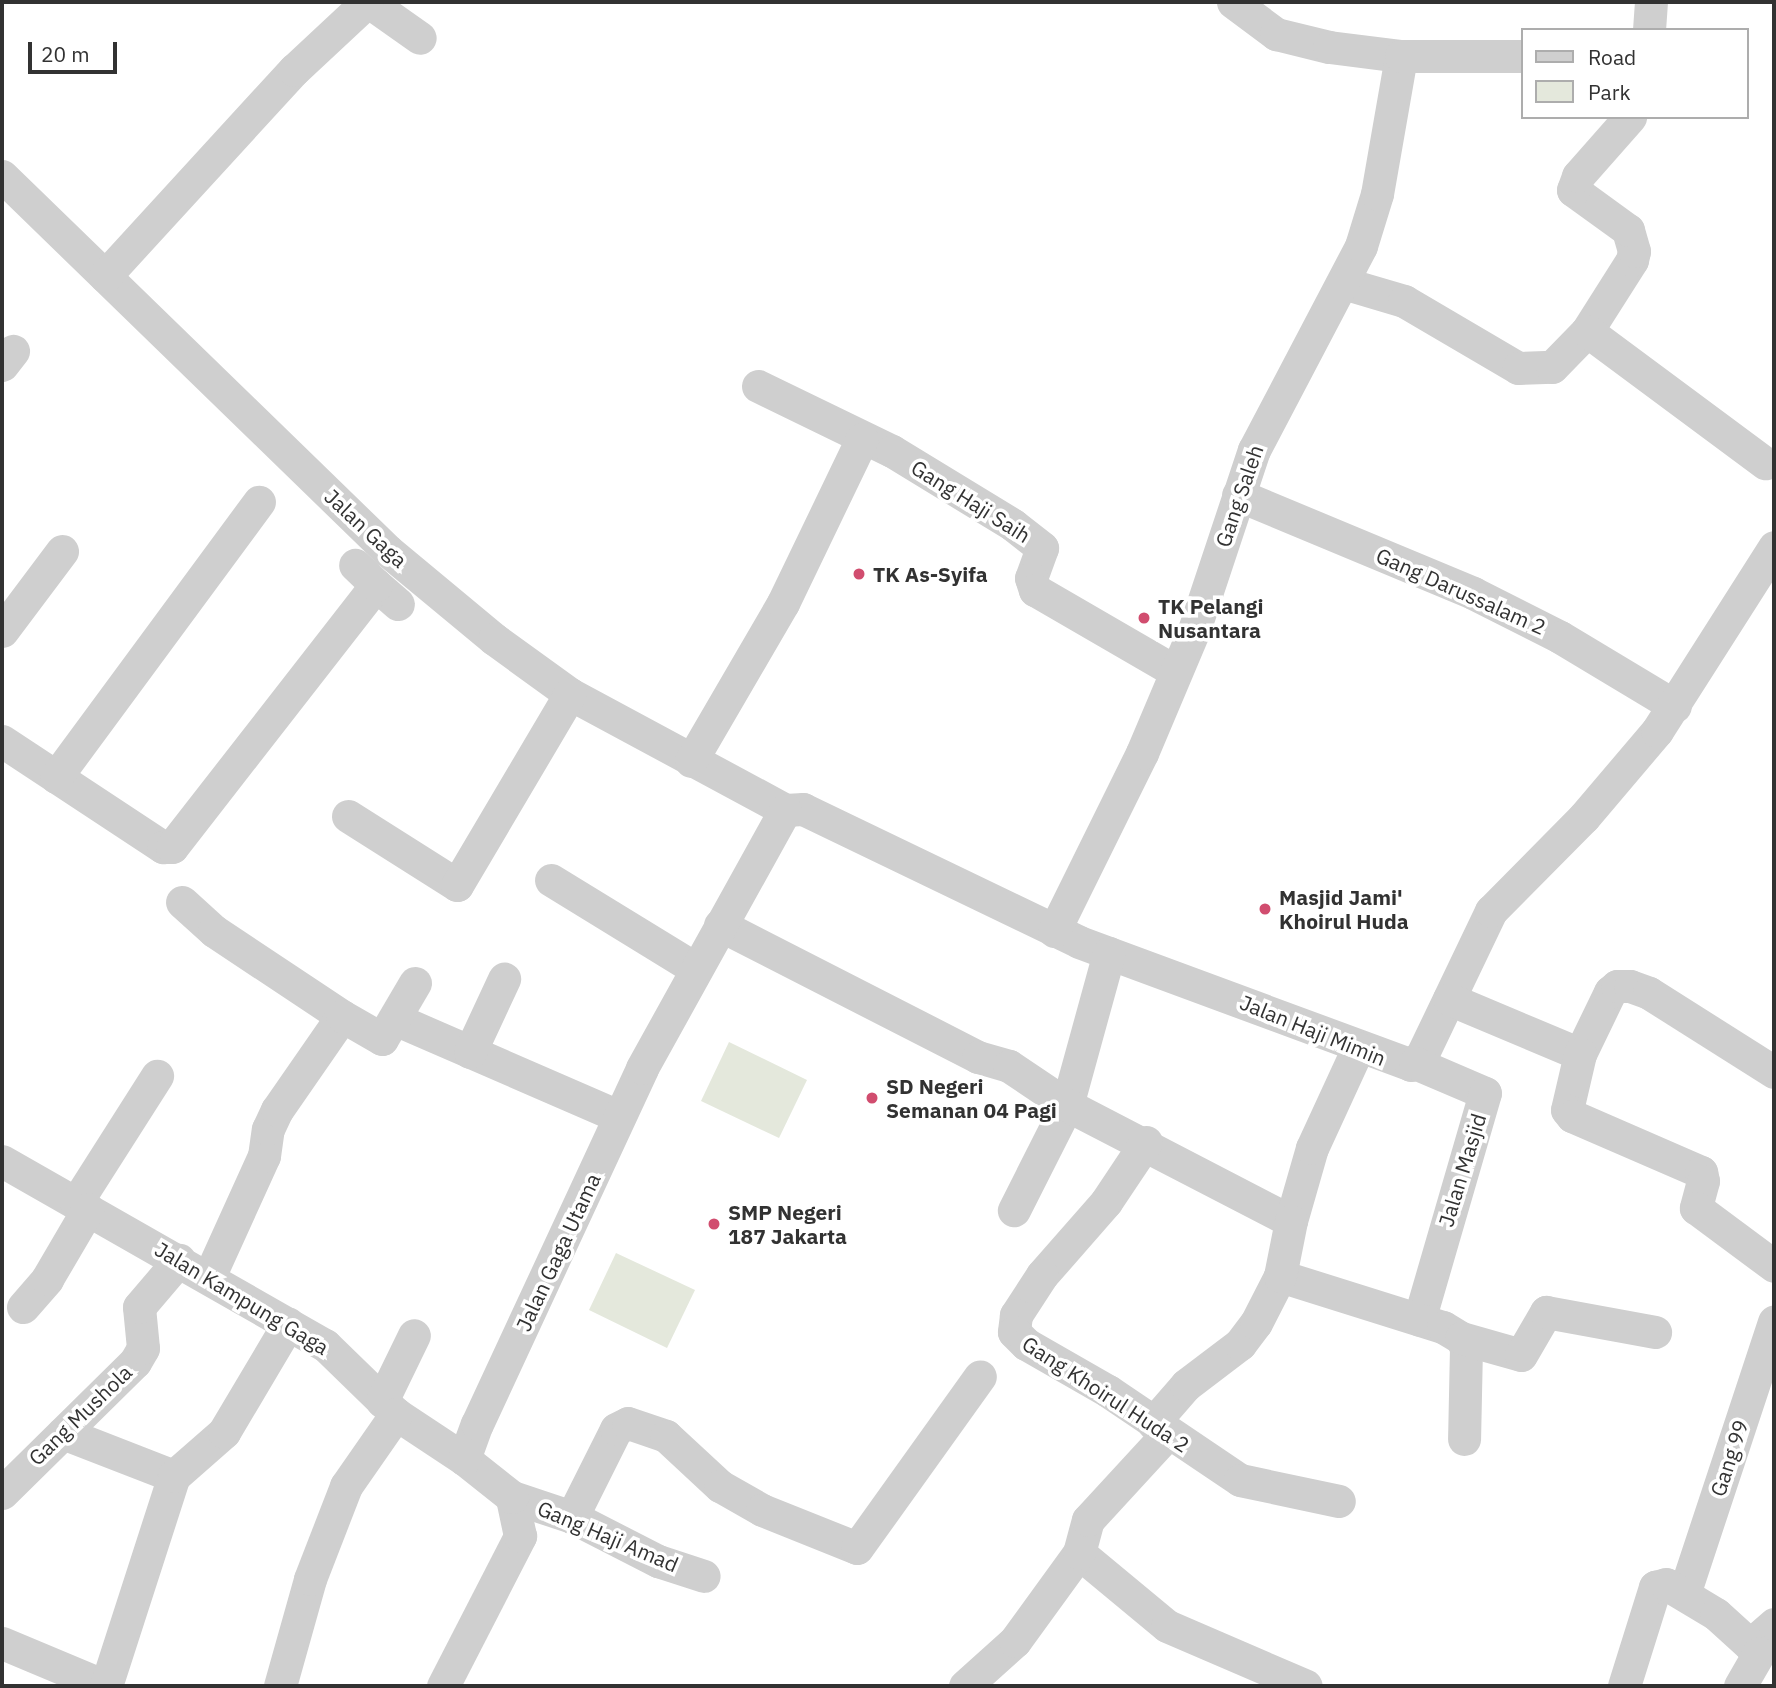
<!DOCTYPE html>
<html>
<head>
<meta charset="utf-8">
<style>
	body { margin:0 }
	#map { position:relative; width:1776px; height:1688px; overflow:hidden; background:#fff; font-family:"IBM Plex Sans",sans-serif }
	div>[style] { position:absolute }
	.green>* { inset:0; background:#e4e8dc }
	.street>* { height:33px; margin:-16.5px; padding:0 16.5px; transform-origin:16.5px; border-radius:16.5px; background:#cfcfcf }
	.dots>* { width:19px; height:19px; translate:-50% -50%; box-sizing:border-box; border:4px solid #fff; border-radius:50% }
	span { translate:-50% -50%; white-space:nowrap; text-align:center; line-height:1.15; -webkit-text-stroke:7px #fff; paint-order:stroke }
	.street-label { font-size:21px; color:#323232 }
	.poi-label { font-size:21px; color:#323232; font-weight:700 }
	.left { translate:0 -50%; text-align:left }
	.frame { position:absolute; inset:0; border:4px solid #323232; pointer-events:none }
	.legend { position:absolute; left:1521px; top:28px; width:228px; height:91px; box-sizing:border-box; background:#fff; border:2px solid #adadad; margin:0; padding:9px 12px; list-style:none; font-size:21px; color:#323232 }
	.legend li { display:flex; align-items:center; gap:14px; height:35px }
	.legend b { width:35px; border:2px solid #adadad }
	.scale { position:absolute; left:28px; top:42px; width:89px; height:32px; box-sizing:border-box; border:4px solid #323232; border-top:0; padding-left:9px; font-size:21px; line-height:24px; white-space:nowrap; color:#323232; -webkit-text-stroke:5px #fff; paint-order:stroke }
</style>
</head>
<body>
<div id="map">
	<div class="green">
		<i style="clip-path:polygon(729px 1042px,807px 1080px,779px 1138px,701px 1101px)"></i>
		<i style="clip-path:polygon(616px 1253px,695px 1290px,667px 1348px,589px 1310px)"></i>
	</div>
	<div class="street">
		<i style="left:369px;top:2px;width:62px;rotate:35.2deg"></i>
		<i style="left:1233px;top:2px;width:54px;rotate:36.7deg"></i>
		<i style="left:1276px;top:34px;width:55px;rotate:13.8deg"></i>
		<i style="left:1329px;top:47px;width:73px;rotate:7.1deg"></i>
		<i style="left:1649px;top:30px;width:28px;rotate:-86deg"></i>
		<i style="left:2px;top:176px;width:538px;rotate:44.17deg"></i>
		<i style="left:388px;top:551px;width:138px;rotate:39.7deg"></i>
		<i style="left:494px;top:639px;width:94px;rotate:35.9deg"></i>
		<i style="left:570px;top:694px;width:244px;rotate:28.3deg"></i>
		<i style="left:105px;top:276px;width:280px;rotate:-47.5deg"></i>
		<i style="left:294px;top:70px;width:100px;rotate:-43deg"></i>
		<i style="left:1343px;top:283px;width:64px;rotate:16.4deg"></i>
		<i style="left:1404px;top:301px;width:132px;rotate:30.4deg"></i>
		<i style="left:1518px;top:368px;width:34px;rotate:-2deg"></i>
		<i style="left:1552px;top:367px;width:50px;rotate:-45.8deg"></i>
		<i style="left:1587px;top:331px;width:84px;rotate:-57.6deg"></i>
		<i style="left:1632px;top:260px;width:9px;rotate:-77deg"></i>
		<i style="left:1634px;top:251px;width:22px;rotate:-106deg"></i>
		<i style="left:1628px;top:230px;width:68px;rotate:-144deg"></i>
		<i style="left:1573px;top:190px;width:15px;rotate:-70deg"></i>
		<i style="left:1578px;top:176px;width:79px;rotate:-48.6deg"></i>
		<i style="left:1587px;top:331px;width:222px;rotate:36.6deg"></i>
		<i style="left:2px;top:365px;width:18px;rotate:-52deg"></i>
		<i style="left:758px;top:386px;width:149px;rotate:25.9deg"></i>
		<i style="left:892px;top:451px;width:142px;rotate:31.4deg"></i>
		<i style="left:1013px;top:525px;width:37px;rotate:38deg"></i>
		<i style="left:1042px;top:548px;width:32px;rotate:110deg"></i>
		<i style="left:1031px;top:578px;width:13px;rotate:72deg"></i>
		<i style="left:1035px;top:590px;width:162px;rotate:30.1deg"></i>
		<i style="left:1238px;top:495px;width:255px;rotate:22.6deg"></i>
		<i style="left:1473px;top:593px;width:97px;rotate:26.8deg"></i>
		<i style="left:1560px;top:637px;width:134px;rotate:31deg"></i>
		<i style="left:376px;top:585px;width:29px;rotate:41deg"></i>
		<i style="left:2px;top:631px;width:100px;rotate:-53.1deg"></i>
		<i style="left:2px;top:741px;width:193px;rotate:33.4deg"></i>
		<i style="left:163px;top:847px;width:9px"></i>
		<i style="left:172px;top:847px;width:332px;rotate:-52.1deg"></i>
		<i style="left:376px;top:585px;width:29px;rotate:-136deg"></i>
		<i style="left:691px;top:761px;width:183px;rotate:-59.8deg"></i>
		<i style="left:783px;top:603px;width:182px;rotate:-64.3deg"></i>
		<i style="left:56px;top:777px;width:342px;rotate:-53.6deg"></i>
		<i style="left:785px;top:810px;width:18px;rotate:-3deg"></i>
		<i style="left:803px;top:809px;width:306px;rotate:25.7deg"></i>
		<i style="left:1079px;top:942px;width:354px;rotate:20.3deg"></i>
		<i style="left:1411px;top:1065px;width:15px;rotate:-42deg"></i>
		<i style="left:1422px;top:1055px;width:160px;rotate:-64.4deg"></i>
		<i style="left:1491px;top:911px;width:132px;rotate:-45.3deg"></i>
		<i style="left:1584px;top:817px;width:113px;rotate:-49.7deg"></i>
		<i style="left:1657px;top:731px;width:218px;rotate:-57.5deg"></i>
		<i style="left:348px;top:816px;width:129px;rotate:32.3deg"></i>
		<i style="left:457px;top:885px;width:222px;rotate:-59.4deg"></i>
		<i style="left:551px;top:880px;width:170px;rotate:31.5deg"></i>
		<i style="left:182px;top:902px;width:43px;rotate:42.2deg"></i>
		<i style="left:214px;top:931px;width:154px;rotate:33.6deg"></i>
		<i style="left:720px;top:925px;width:290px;rotate:27.1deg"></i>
		<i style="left:978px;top:1057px;width:32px;rotate:16deg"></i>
		<i style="left:1009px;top:1066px;width:70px;rotate:33.9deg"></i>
		<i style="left:1067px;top:1105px;width:118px;rotate:116.8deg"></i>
		<i style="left:1054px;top:931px;width:199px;rotate:-63.7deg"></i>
		<i style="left:1142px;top:753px;width:134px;rotate:-67.1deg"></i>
		<i style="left:1194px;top:630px;width:190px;rotate:-71.6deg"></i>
		<i style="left:1254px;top:450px;width:230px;rotate:-62.3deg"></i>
		<i style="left:1361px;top:246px;width:54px;rotate:-72.9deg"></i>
		<i style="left:1377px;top:194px;width:140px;rotate:-80.1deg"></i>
		<i style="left:1401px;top:56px;width:121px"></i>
		<i style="left:1109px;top:953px;width:158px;rotate:105.4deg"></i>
		<i style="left:1067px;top:1105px;width:252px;rotate:27.4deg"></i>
		<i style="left:1291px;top:1221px;width:76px;rotate:-74deg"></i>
		<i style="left:1312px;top:1148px;width:110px;rotate:-65.3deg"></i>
		<i style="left:1449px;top:999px;width:142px;rotate:22.8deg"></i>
		<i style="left:1580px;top:1054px;width:69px;rotate:-64.2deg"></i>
		<i style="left:1610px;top:992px;width:9px;rotate:-41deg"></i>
		<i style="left:1617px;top:986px;width:13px"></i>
		<i style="left:1630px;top:986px;width:20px;rotate:20deg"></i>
		<i style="left:1649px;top:993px;width:148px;rotate:32.3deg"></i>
		<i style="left:395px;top:1019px;width:243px;rotate:23.5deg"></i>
		<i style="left:470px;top:1052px;width:81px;rotate:-65deg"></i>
		<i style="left:1580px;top:1054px;width:57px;rotate:103.1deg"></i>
		<i style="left:1567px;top:1110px;width:8px;rotate:50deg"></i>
		<i style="left:1572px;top:1116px;width:141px;rotate:23.5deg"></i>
		<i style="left:1701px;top:1172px;width:9px;rotate:77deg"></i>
		<i style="left:1703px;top:1181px;width:28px;rotate:105deg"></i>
		<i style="left:1696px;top:1208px;width:97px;rotate:36.6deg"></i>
		<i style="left:1415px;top:1063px;width:76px;rotate:23.2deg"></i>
		<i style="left:1485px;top:1093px;width:236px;rotate:106.2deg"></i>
		<i style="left:1146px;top:1142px;width:72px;rotate:123.7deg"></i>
		<i style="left:1106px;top:1202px;width:97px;rotate:131.2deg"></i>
		<i style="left:1042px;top:1275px;width:48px;rotate:123deg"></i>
		<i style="left:1016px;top:1315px;width:17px;rotate:97deg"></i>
		<i style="left:1014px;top:1332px;width:17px;rotate:45deg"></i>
		<i style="left:1026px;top:1344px;width:95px;rotate:29.8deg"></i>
		<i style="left:1108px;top:1391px;width:159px;rotate:34deg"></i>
		<i style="left:1240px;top:1480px;width:101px;rotate:12deg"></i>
		<i style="left:2px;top:1161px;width:372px;rotate:29.7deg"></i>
		<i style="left:325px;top:1345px;width:99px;rotate:44.2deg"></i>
		<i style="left:396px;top:1414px;width:82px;rotate:33.5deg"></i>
		<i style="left:76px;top:1203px;width:151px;rotate:-57.5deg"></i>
		<i style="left:1280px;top:1276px;width:171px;rotate:17.4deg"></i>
		<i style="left:1443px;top:1327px;width:21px;rotate:31deg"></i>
		<i style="left:1461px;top:1338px;width:10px;rotate:61deg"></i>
		<i style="left:1466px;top:1347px;width:92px;rotate:91.2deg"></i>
		<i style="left:209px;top:1277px;width:133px;rotate:-65.6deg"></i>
		<i style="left:264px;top:1156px;width:27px;rotate:-82deg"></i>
		<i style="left:268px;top:1129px;width:21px;rotate:-65deg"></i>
		<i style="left:277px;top:1110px;width:114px;rotate:-55.3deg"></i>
		<i style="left:342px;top:1016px;width:46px;rotate:29.9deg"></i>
		<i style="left:382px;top:1039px;width:65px;rotate:-59.5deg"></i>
		<i style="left:23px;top:1307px;width:37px;rotate:-49deg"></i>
		<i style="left:47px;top:1279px;width:81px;rotate:-59.6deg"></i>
		<i style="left:1461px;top:1338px;width:62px;rotate:15.8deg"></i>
		<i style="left:1521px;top:1355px;width:50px;rotate:-59.8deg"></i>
		<i style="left:1546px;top:1312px;width:111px;rotate:10.4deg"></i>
		<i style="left:382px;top:1401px;width:73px;rotate:-64.1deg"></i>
		<i style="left:1153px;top:1423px;width:50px;rotate:-49deg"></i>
		<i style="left:1186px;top:1385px;width:68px;rotate:-37.2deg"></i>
		<i style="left:1240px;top:1344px;width:26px;rotate:-53deg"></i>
		<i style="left:1256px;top:1323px;width:53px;rotate:-62.9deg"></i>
		<i style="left:1280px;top:1276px;width:56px;rotate:-78.7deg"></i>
		<i style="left:63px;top:1433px;width:119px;rotate:21.2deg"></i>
		<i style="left:2px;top:1493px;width:187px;rotate:-44.6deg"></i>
		<i style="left:135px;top:1362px;width:16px;rotate:-60deg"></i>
		<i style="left:143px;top:1348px;width:41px;rotate:-95.6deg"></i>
		<i style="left:139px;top:1307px;width:62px;rotate:-49.6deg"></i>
		<i style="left:512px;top:1497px;width:63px;rotate:18.4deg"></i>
		<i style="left:572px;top:1517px;width:97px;rotate:27.1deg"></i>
		<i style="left:658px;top:1561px;width:48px;rotate:18.1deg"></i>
		<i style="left:572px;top:1517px;width:98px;rotate:-63.4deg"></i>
		<i style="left:616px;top:1429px;width:13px;rotate:-27deg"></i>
		<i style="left:628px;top:1423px;width:40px;rotate:18.9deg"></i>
		<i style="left:666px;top:1436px;width:74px;rotate:42.8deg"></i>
		<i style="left:720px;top:1486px;width:48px;rotate:29.7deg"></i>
		<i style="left:762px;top:1510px;width:102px;rotate:21.8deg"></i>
		<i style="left:857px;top:1548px;width:211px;rotate:-54.4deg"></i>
		<i style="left:1079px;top:1553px;width:114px;rotate:39.7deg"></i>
		<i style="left:1167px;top:1626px;width:151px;rotate:23.3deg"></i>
		<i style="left:1684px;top:1594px;width:287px;rotate:-71.7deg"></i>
		<i style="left:2px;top:1643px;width:112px;rotate:22.7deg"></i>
		<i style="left:1750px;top:1645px;width:32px;rotate:-41deg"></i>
		<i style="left:106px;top:1686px;width:221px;rotate:-72.1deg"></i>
		<i style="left:174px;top:1476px;width:67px;rotate:-41.3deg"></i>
		<i style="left:224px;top:1432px;width:126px;rotate:-59.3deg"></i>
		<i style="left:280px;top:1686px;width:111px;rotate:-74.3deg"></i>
		<i style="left:310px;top:1579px;width:100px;rotate:-68.8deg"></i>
		<i style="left:346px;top:1486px;width:88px;rotate:-55.2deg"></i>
		<i style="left:443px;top:1686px;width:169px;rotate:-62.8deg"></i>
		<i style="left:520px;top:1536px;width:40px;rotate:-102deg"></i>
		<i style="left:512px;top:1497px;width:61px;rotate:-141.6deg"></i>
		<i style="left:464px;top:1459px;width:37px;rotate:-70deg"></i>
		<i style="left:477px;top:1424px;width:392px;rotate:-65.1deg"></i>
		<i style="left:642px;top:1068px;width:295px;rotate:-61deg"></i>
		<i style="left:965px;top:1686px;width:67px;rotate:-42deg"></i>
		<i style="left:1015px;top:1641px;width:109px;rotate:-54deg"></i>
		<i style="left:1079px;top:1553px;width:34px;rotate:-75deg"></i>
		<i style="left:1088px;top:1520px;width:118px;rotate:-47.4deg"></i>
		<i style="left:1624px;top:1686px;width:104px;rotate:-72.6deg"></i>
		<i style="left:1655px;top:1587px;width:11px;rotate:-15deg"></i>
		<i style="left:1666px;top:1584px;width:58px;rotate:31deg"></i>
		<i style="left:1716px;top:1614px;width:58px;rotate:42.2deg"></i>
		<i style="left:1759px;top:1653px;width:38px;rotate:120deg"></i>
	</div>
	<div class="dots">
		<i style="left:859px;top:574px;background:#d14d6f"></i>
		<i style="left:1144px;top:618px;background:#d14d6f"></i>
		<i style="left:1265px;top:909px;background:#d14d6f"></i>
		<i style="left:872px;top:1098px;background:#d14d6f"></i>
		<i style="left:714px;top:1224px;background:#d14d6f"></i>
	</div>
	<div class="street-label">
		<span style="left:1239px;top:496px;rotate:-71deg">Gang Saleh</span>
		<span style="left:971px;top:501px;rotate:32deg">Gang Haji Saih</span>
		<span style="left:366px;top:528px;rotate:43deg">Jalan Gaga</span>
		<span style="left:1461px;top:591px;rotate:24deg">Gang Darussalam 2</span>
		<span style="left:1313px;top:1030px;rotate:22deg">Jalan Haji Mimin</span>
		<span style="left:1462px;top:1170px;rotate:-73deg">Jalan Masjid</span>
		<span style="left:558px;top:1252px;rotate:-65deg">Jalan Gaga Utama</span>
		<span style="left:242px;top:1298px;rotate:31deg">Jalan Kampung Gaga</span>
		<span style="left:1106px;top:1394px;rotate:33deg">Gang Khoirul Huda 2</span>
		<span style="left:80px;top:1415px;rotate:-44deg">Gang Mushola</span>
		<span style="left:1729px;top:1458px;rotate:-72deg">Gang 99</span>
		<span style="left:608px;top:1536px;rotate:23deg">Gang Haji Amad</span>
	</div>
	<div class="poi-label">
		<span class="left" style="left:873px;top:574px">TK As-Syifa</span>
		<span class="left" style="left:1158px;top:618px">TK Pelangi<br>Nusantara</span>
		<span class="left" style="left:1279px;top:909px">Masjid Jami'<br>Khoirul Huda</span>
		<span class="left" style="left:886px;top:1098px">SD Negeri<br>Semanan 04 Pagi</span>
		<span class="left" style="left:728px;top:1224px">SMP Negeri<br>187 Jakarta</span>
	</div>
	<div class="frame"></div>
	<ul class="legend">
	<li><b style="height:9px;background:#cfcfcf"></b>Road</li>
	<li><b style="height:19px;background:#e4e8dc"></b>Park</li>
	</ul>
	<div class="scale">20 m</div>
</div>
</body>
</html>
